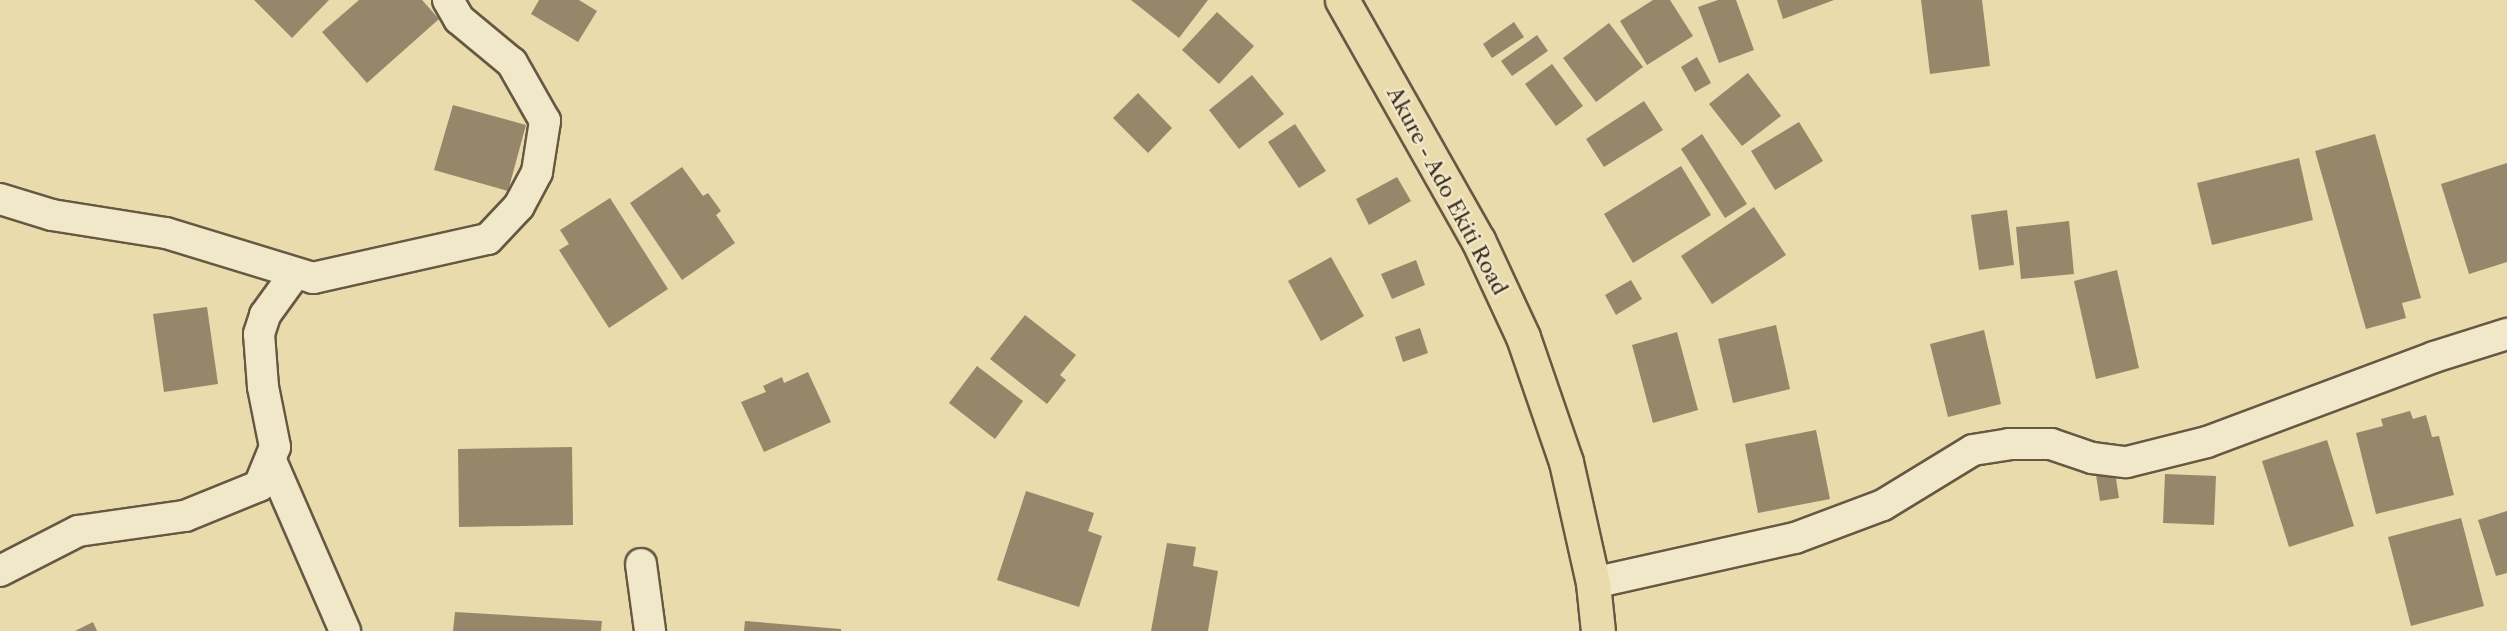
<!DOCTYPE html>
<html>
<head>
<meta charset="utf-8">
<style>
	body { margin:0 }
	#map { position:relative; width:2507px; height:631px; overflow:hidden; background:#e9dbac; font-family:"Libre Caslon Text",serif }
	div>[style] { position:absolute }
	.building>* { inset:0; background:#96876a }
	.roads { filter:drop-shadow(2px 0 #675844) drop-shadow(-2px 0 #675844) drop-shadow(0 2px #675844) drop-shadow(0 -2px #675844) }
	.street>* { height:30px; margin:-15px; padding:0 15px; transform-origin:15px; border-radius:15px; background:#f1e8c9 }
	.primary>* { height:33px; margin:-16.5px; padding:0 16.5px; transform-origin:16.5px; border-radius:16.5px; background:#e9dbac }
	span { translate:-50% -50%; white-space:nowrap; text-align:center; line-height:1.15; -webkit-text-stroke:4.5px #f1e8c9; paint-order:stroke }
	.street-label { font-size:21px; color:#3c2c22 }
</style>
</head>
<body>
<div id="map">
	<div class="building">
		<i style="clip-path:polygon(254px 0,329px 0,292px 38px)"></i>
		<i style="clip-path:polygon(359px 0,422px 0,439px 19px,367px 83px,322px 32px)"></i>
		<i style="clip-path:polygon(539px 0,579px 0,597px 11px,578px 42px,531px 14px)"></i>
		<i style="clip-path:polygon(1131px 0,1208px 0,1179px 38px)"></i>
		<i style="clip-path:polygon(1653px 0,1670px 0,1693px 36px,1647px 65px,1620px 21px)"></i>
		<i style="clip-path:polygon(1718px 0,1736px 0,1754px 50px,1719px 63px,1698px 7px)"></i>
		<i style="clip-path:polygon(1777px 0,1834px 0,1783px 19px)"></i>
		<i style="clip-path:polygon(1921px 0,1982px 0,1990px 66px,1930px 74px)"></i>
		<i style="clip-path:polygon(1217px 12px,1254px 46px,1219px 84px,1182px 50px)"></i>
		<i style="clip-path:polygon(1514px 22px,1524px 37px,1492px 58px,1483px 44px)"></i>
		<i style="clip-path:polygon(1609px 23px,1643px 67px,1596px 102px,1563px 58px)"></i>
		<i style="clip-path:polygon(1537px 35px,1548px 51px,1512px 76px,1501px 61px)"></i>
		<i style="clip-path:polygon(1697px 57px,1711px 83px,1695px 92px,1681px 67px)"></i>
		<i style="clip-path:polygon(1552px 64px,1583px 106px,1556px 126px,1525px 84px)"></i>
		<i style="clip-path:polygon(1748px 73px,1781px 116px,1742px 146px,1709px 104px)"></i>
		<i style="clip-path:polygon(1252px 75px,1284px 114px,1239px 149px,1209px 110px)"></i>
		<i style="clip-path:polygon(1138px 93px,1172px 128px,1148px 153px,1113px 118px)"></i>
		<i style="clip-path:polygon(1644px 101px,1663px 130px,1604px 167px,1586px 139px)"></i>
		<i style="clip-path:polygon(453px 105px,526px 125px,508px 191px,434px 170px)"></i>
		<i style="clip-path:polygon(1799px 122px,1823px 161px,1775px 190px,1751px 151px)"></i>
		<i style="clip-path:polygon(1295px 124px,1326px 171px,1299px 188px,1268px 142px)"></i>
		<i style="clip-path:polygon(1702px 134px,1747px 204px,1725px 218px,1681px 149px)"></i>
		<i style="clip-path:polygon(2375px 134px,2421px 298px,2402px 303px,2406px 318px,2366px 329px,2315px 151px)"></i>
		<i style="clip-path:polygon(2299px 158px,2313px 220px,2212px 245px,2197px 183px)"></i>
		<i style="clip-path:polygon(2507px 163px,2507px 262px,2469px 274px,2441px 184px)"></i>
		<i style="clip-path:polygon(1681px 166px,1711px 215px,1633px 263px,1604px 214px)"></i>
		<i style="clip-path:polygon(682px 167px,703px 196px,708px 193px,721px 211px,716px 215px,735px 243px,682px 280px,630px 203px)"></i>
		<i style="clip-path:polygon(1397px 177px,1411px 201px,1369px 225px,1356px 199px)"></i>
		<i style="clip-path:polygon(610px 198px,668px 289px,609px 328px,559px 250px,569px 244px,560px 230px)"></i>
		<i style="clip-path:polygon(1754px 207px,1786px 255px,1712px 304px,1681px 256px)"></i>
		<i style="clip-path:polygon(2007px 210px,2014px 265px,1979px 270px,1971px 215px)"></i>
		<i style="clip-path:polygon(2069px 221px,2074px 274px,2021px 279px,2016px 227px)"></i>
		<i style="clip-path:polygon(1331px 257px,1364px 316px,1321px 341px,1288px 281px)"></i>
		<i style="clip-path:polygon(1416px 260px,1425px 285px,1392px 299px,1381px 274px)"></i>
		<i style="clip-path:polygon(2117px 270px,2139px 368px,2096px 379px,2074px 281px)"></i>
		<i style="clip-path:polygon(1631px 280px,1642px 299px,1616px 315px,1605px 295px)"></i>
		<i style="clip-path:polygon(207px 307px,218px 384px,164px 392px,153px 314px)"></i>
		<i style="clip-path:polygon(1025px 315px,1076px 355px,1060px 375px,1066px 380px,1047px 404px,990px 359px)"></i>
		<i style="clip-path:polygon(1776px 325px,1790px 389px,1733px 403px,1718px 339px)"></i>
		<i style="clip-path:polygon(1420px 328px,1428px 353px,1403px 362px,1395px 337px)"></i>
		<i style="clip-path:polygon(1984px 330px,2001px 404px,1948px 417px,1930px 344px)"></i>
		<i style="clip-path:polygon(1677px 332px,1698px 410px,1653px 423px,1632px 345px)"></i>
		<i style="clip-path:polygon(977px 366px,1023px 401px,995px 439px,949px 403px)"></i>
		<i style="clip-path:polygon(808px 372px,831px 422px,764px 452px,741px 402px,766px 392px,763px 386px,782px 377px,784px 383px)"></i>
		<i style="clip-path:polygon(2410px 411px,2413px 419px,2426px 415px,2432px 437px,2439px 436px,2454px 495px,2376px 514px,2356px 433px,2383px 426px,2381px 419px)"></i>
		<i style="clip-path:polygon(1816px 430px,1830px 499px,1758px 513px,1745px 444px)"></i>
		<i style="clip-path:polygon(2327px 440px,2354px 526px,2289px 547px,2262px 461px)"></i>
		<i style="clip-path:polygon(572px 447px,573px 525px,459px 527px,458px 449px)"></i>
		<i style="clip-path:polygon(2115px 472px,2119px 498px,2100px 501px,2096px 475px)"></i>
		<i style="clip-path:polygon(2165px 474px,2216px 476px,2214px 525px,2163px 523px)"></i>
		<i style="clip-path:polygon(1026px 491px,1094px 513px,1088px 531px,1102px 536px,1079px 607px,997px 580px)"></i>
		<i style="clip-path:polygon(2507px 511px,2507px 573px,2496px 576px,2478px 520px)"></i>
		<i style="clip-path:polygon(2461px 518px,2484px 606px,2411px 626px,2388px 537px)"></i>
		<i style="clip-path:polygon(1167px 543px,1196px 547px,1193px 566px,1218px 571px,1208px 631px,1151px 631px)"></i>
		<i style="clip-path:polygon(455px 612px,602px 621px,601px 631px,453px 631px)"></i>
		<i style="clip-path:polygon(745px 621px,841px 629px,841px 631px,744px 631px)"></i>
		<i style="clip-path:polygon(93px 622px,97px 631px,75px 631px)"></i>
	</div>
	<div class="roads">
		<div class="street">
			<i style="left:0;top:199px;width:54px;rotate:17.1deg"></i>
			<i style="left:52px;top:215px;width:115px;rotate:9deg"></i>
			<i style="left:166px;top:233px;width:154px;rotate:17deg"></i>
			<i style="left:313px;top:278px;width:179px;rotate:-12.6deg"></i>
			<i style="left:488px;top:239px;width:45px;rotate:-46.8deg"></i>
			<i style="left:519px;top:206px;width:38px;rotate:-62deg"></i>
			<i style="left:537px;top:172px;width:52px;rotate:-81.1deg"></i>
			<i style="left:545px;top:121px;width:67px;rotate:-119.6deg"></i>
			<i style="left:512px;top:63px;width:69px;rotate:-140.3deg"></i>
			<i style="left:459px;top:19px;width:22px;rotate:-120deg"></i>
			<i style="left:272px;top:463px;width:183px;rotate:66.5deg"></i>
			<i style="left:641px;top:564px;width:68px;rotate:82.3deg"></i>
			<i style="left:0;top:571px;width:88px;rotate:-27.1deg"></i>
			<i style="left:78px;top:531px;width:108px;rotate:-8deg"></i>
			<i style="left:185px;top:516px;width:80px;rotate:-22.1deg"></i>
			<i style="left:259px;top:486px;width:42px;rotate:-67.7deg"></i>
			<i style="left:275px;top:447px;width:61px;rotate:-101.3deg"></i>
			<i style="left:263px;top:387px;width:53px;rotate:-94.3deg"></i>
			<i style="left:259px;top:334px;width:20px;rotate:-72deg"></i>
			<i style="left:265px;top:315px;width:49px;rotate:-54.1deg"></i>
			<i style="left:1593px;top:583px;width:207px;rotate:-12.6deg"></i>
			<i style="left:1795px;top:538px;width:94px;rotate:-20.6deg"></i>
			<i style="left:1883px;top:505px;width:105px;rotate:-31.4deg"></i>
			<i style="left:1973px;top:450px;width:36px;rotate:-9deg"></i>
			<i style="left:2009px;top:444px;width:42px"></i>
			<i style="left:2051px;top:444px;width:43px;rotate:18.9deg"></i>
			<i style="left:2092px;top:458px;width:35px;rotate:7deg"></i>
			<i style="left:2127px;top:462px;width:82px;rotate:-14deg"></i>
			<i style="left:2207px;top:442px;width:242px;rotate:-20.5deg"></i>
			<i style="left:2434px;top:357px;width:77px;rotate:-17.5deg"></i>
		</div>
		<div class="primary">
			<i style="left:1342px;top:0;width:276px;rotate:60.5deg"></i>
			<i style="left:1478px;top:240px;width:107px;rotate:65.1deg"></i>
			<i style="left:1523px;top:337px;width:132px;rotate:71deg"></i>
			<i style="left:1566px;top:462px;width:124px;rotate:77.4deg"></i>
			<i style="left:1593px;top:583px;width:48px;rotate:84.1deg"></i>
		</div>
	</div>
	<div class="street-label">
		<span style="left:1447px;top:191px;rotate:62deg">Akure - Ado Ekiti Road</span>
	</div>
</div>
</body>
</html>
